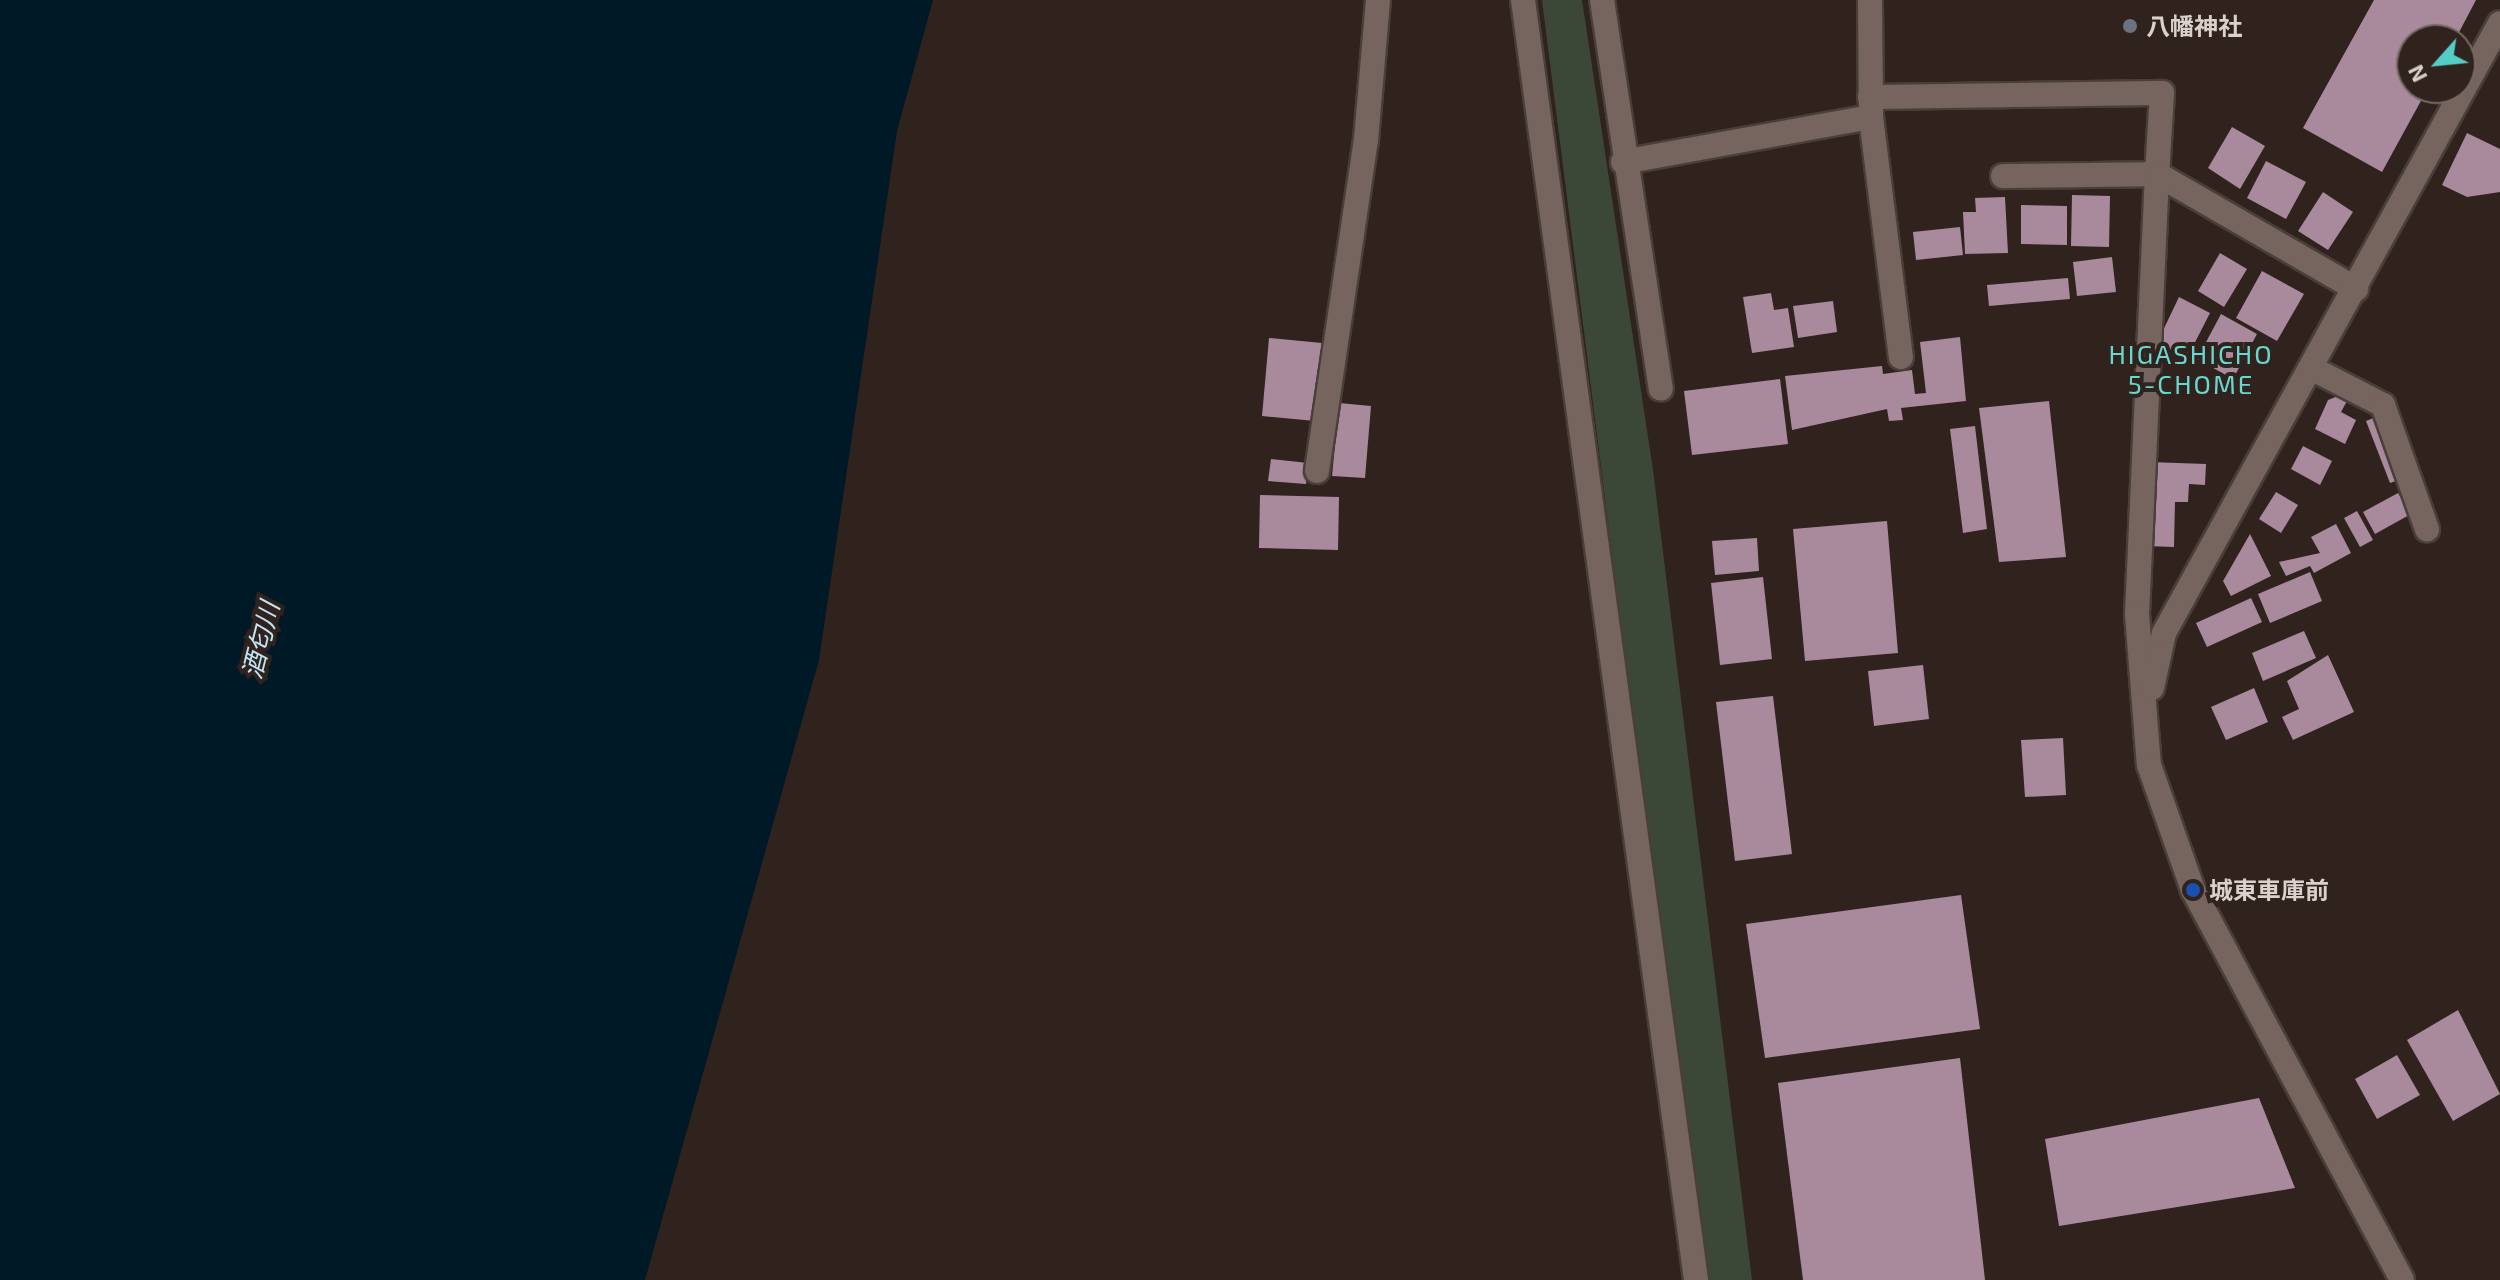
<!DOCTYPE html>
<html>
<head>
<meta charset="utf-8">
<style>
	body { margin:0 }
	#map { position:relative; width:2500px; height:1280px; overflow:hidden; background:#30221c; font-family:"Exo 2","Noto Sans JP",sans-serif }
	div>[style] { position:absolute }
	.green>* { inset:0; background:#3b4837 }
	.water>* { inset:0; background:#001927 }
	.building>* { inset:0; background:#a98a9d }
	.roads { filter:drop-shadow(2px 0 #4a3e3a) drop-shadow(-2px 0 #4a3e3a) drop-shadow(0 2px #4a3e3a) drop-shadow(0 -2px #4a3e3a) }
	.minor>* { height:24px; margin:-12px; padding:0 12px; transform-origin:12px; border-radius:12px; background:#75655e }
	.dots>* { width:22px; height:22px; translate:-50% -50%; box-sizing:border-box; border:4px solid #30221c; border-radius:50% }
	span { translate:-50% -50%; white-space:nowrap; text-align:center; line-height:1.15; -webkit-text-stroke:8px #30221c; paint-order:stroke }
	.poi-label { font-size:24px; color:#dad1cd; font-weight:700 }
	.left { translate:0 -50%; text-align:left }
	.neighbourhood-label { font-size:26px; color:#6ad6d0; letter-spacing:2px }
	.water-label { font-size:26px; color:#c2e5f9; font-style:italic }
	.north { position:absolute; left:2396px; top:24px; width:80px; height:80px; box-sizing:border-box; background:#30221c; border:2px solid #746863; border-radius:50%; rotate:243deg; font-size:22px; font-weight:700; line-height:32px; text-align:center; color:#dad1cd }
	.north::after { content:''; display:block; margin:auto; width:28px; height:36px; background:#54cdc7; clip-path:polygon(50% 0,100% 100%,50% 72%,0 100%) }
</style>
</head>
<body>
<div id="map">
	<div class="green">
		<i style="clip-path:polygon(1542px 0,1582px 0,1653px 470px,1752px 1280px,1704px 1280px)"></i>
	</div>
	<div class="water">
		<i style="clip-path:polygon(0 0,933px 0,897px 131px,819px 660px,645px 1280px,0 1280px)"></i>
	</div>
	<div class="building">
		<i style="clip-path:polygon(2374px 0,2476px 0,2455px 40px,2412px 40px,2412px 88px,2428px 88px,2382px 172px,2303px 128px)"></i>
		<i style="clip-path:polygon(2232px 127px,2265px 146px,2240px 189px,2208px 168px)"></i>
		<i style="clip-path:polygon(2467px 133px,2500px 149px,2500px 192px,2467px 197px,2442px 185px)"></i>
		<i style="clip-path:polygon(2266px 161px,2306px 182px,2286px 219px,2247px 198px)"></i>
		<i style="clip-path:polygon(2323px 192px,2353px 212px,2328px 250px,2298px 231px)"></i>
		<i style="clip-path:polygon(2072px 195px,2110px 196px,2109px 247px,2071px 246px)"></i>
		<i style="clip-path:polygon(2005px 197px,2008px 253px,1965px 254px,1963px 212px,1976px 212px,1975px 198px)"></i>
		<i style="clip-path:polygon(2021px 205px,2067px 206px,2067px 245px,2021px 244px)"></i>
		<i style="clip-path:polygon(1960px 227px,1963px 255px,1916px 260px,1913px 232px)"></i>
		<i style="clip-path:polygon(2220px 253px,2247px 269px,2224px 307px,2198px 291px)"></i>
		<i style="clip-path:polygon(2112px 257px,2116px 292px,2077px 296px,2073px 262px)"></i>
		<i style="clip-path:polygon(2262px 271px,2304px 294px,2277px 341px,2236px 318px)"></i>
		<i style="clip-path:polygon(2068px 278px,2070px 299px,1989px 306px,1987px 285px)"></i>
		<i style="clip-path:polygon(1771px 293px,1774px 310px,1788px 308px,1794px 347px,1752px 353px,1743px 297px)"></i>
		<i style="clip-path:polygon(2179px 297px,2210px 313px,2187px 358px,2157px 343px)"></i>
		<i style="clip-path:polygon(1833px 301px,1837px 332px,1798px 338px,1793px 306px)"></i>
		<i style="clip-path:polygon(2221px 314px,2257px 334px,2233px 379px,2197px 359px)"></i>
		<i style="clip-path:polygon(1960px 337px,1966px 401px,1901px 408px,1903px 420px,1889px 421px,1887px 409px,1792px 430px,1785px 376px,1882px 366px,1883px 374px,1912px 370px,1915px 394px,1926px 393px,1920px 342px)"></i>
		<i style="clip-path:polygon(1269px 338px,1322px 343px,1315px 421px,1262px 416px)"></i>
		<i style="clip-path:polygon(1780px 379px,1788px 444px,1692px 455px,1684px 391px)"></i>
		<i style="clip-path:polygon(2338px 396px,2347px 401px,2341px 412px,2356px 420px,2345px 444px,2315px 429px,2328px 400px)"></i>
		<i style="clip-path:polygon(2049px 401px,2066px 557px,1999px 562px,1979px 408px)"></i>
		<i style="clip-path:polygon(1339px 403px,1371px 406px,1365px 478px,1332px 476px)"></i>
		<i style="clip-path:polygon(2381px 415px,2405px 478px,2390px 483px,2366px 421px)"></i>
		<i style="clip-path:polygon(1975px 426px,1987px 529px,1963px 533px,1950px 429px)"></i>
		<i style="clip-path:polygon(2303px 446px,2332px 461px,2320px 485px,2291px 469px)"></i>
		<i style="clip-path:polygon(1271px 459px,1308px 463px,1306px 484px,1268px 481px)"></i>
		<i style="clip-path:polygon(2149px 462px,2206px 464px,2205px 485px,2189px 484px,2188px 502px,2175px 502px,2174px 547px,2146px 546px)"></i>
		<i style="clip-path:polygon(2276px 492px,2298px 505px,2281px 533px,2259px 519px)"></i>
		<i style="clip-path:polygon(2398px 493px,2411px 514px,2375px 534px,2363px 512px)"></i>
		<i style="clip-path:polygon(1260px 495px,1339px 497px,1338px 550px,1259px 548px)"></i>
		<i style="clip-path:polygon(2357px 511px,2373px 540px,2360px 547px,2344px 518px)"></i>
		<i style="clip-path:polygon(1887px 521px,1898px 653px,1805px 661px,1793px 529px)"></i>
		<i style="clip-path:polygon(2336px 524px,2351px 553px,2314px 573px,2310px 566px,2286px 576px,2279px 562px,2320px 553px,2311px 537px)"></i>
		<i style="clip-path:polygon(2250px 534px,2271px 576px,2231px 596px,2223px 581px)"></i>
		<i style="clip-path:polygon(1757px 538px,1759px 571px,1715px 575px,1712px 541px)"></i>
		<i style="clip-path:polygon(2310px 572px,2322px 601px,2270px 623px,2258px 594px)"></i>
		<i style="clip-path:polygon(1763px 577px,1772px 659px,1720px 665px,1711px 583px)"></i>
		<i style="clip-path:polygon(2251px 598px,2262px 622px,2207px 647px,2196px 623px)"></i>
		<i style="clip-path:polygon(2304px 631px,2316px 658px,2263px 681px,2252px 653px)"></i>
		<i style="clip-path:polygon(2328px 655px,2354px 712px,2293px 740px,2282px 717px,2299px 709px,2287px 681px)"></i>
		<i style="clip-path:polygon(1923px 665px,1929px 719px,1874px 726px,1868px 671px)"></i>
		<i style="clip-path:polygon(2254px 688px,2268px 722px,2226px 740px,2211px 707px)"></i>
		<i style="clip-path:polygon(1773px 696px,1792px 854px,1735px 861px,1716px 702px)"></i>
		<i style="clip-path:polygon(2063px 738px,2066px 795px,2025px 797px,2021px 740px)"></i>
		<i style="clip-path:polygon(1961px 895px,1980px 1029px,1765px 1058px,1746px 924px)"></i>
		<i style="clip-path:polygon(2458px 1010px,2500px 1094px,2453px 1121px,2407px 1040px)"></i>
		<i style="clip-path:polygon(2397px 1055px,2420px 1095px,2377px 1119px,2355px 1079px)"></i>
		<i style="clip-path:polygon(1960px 1058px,1985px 1280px,1803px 1280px,1778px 1083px)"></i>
		<i style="clip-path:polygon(2259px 1098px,2295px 1188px,2059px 1226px,2045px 1139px)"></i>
	</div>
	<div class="roads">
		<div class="minor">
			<i style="left:1523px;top:0;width:1292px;rotate:82.3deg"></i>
			<i style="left:1602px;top:0;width:393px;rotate:81.4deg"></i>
			<i style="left:1870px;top:0;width:117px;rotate:89.5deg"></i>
			<i style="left:1871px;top:117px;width:242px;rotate:82.9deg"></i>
			<i style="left:1870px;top:97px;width:292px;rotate:-0.8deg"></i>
			<i style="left:2162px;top:93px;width:81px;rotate:93.5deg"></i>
			<i style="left:2157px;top:174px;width:230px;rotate:30deg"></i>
			<i style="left:1623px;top:162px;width:252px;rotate:-10.3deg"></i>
			<i style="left:2003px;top:176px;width:154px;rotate:-0.7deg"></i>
			<i style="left:2157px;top:174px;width:440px;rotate:92.6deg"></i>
			<i style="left:2137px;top:614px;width:151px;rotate:85.5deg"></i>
			<i style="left:2149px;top:765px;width:133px;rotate:70.6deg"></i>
			<i style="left:2193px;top:890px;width:442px;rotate:61.8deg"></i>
			<i style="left:2313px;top:369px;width:79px;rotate:27.2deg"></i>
			<i style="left:2383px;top:405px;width:132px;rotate:70.5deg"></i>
			<i style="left:1317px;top:471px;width:335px;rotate:-81.6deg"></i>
			<i style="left:1366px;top:140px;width:141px;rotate:-85.1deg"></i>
			<i style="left:2152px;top:688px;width:56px;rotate:-77.7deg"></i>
			<i style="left:2164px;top:633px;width:696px;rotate:-61.15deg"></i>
		</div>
	</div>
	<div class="dots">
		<i style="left:2130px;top:26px;background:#6b7280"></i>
		<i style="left:2193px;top:890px;background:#1a4fb4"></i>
	</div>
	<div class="poi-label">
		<span class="left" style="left:2146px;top:26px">八幡神社</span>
		<span class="left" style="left:2209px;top:890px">城東車庫前</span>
	</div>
	<div class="neighbourhood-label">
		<span style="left:2191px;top:369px">HIGASHICHO<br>5-CHOME</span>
	</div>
	<div class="water-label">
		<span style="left:260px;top:640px;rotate:-76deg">酒匂川</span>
	</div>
	<div class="north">N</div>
</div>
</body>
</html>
